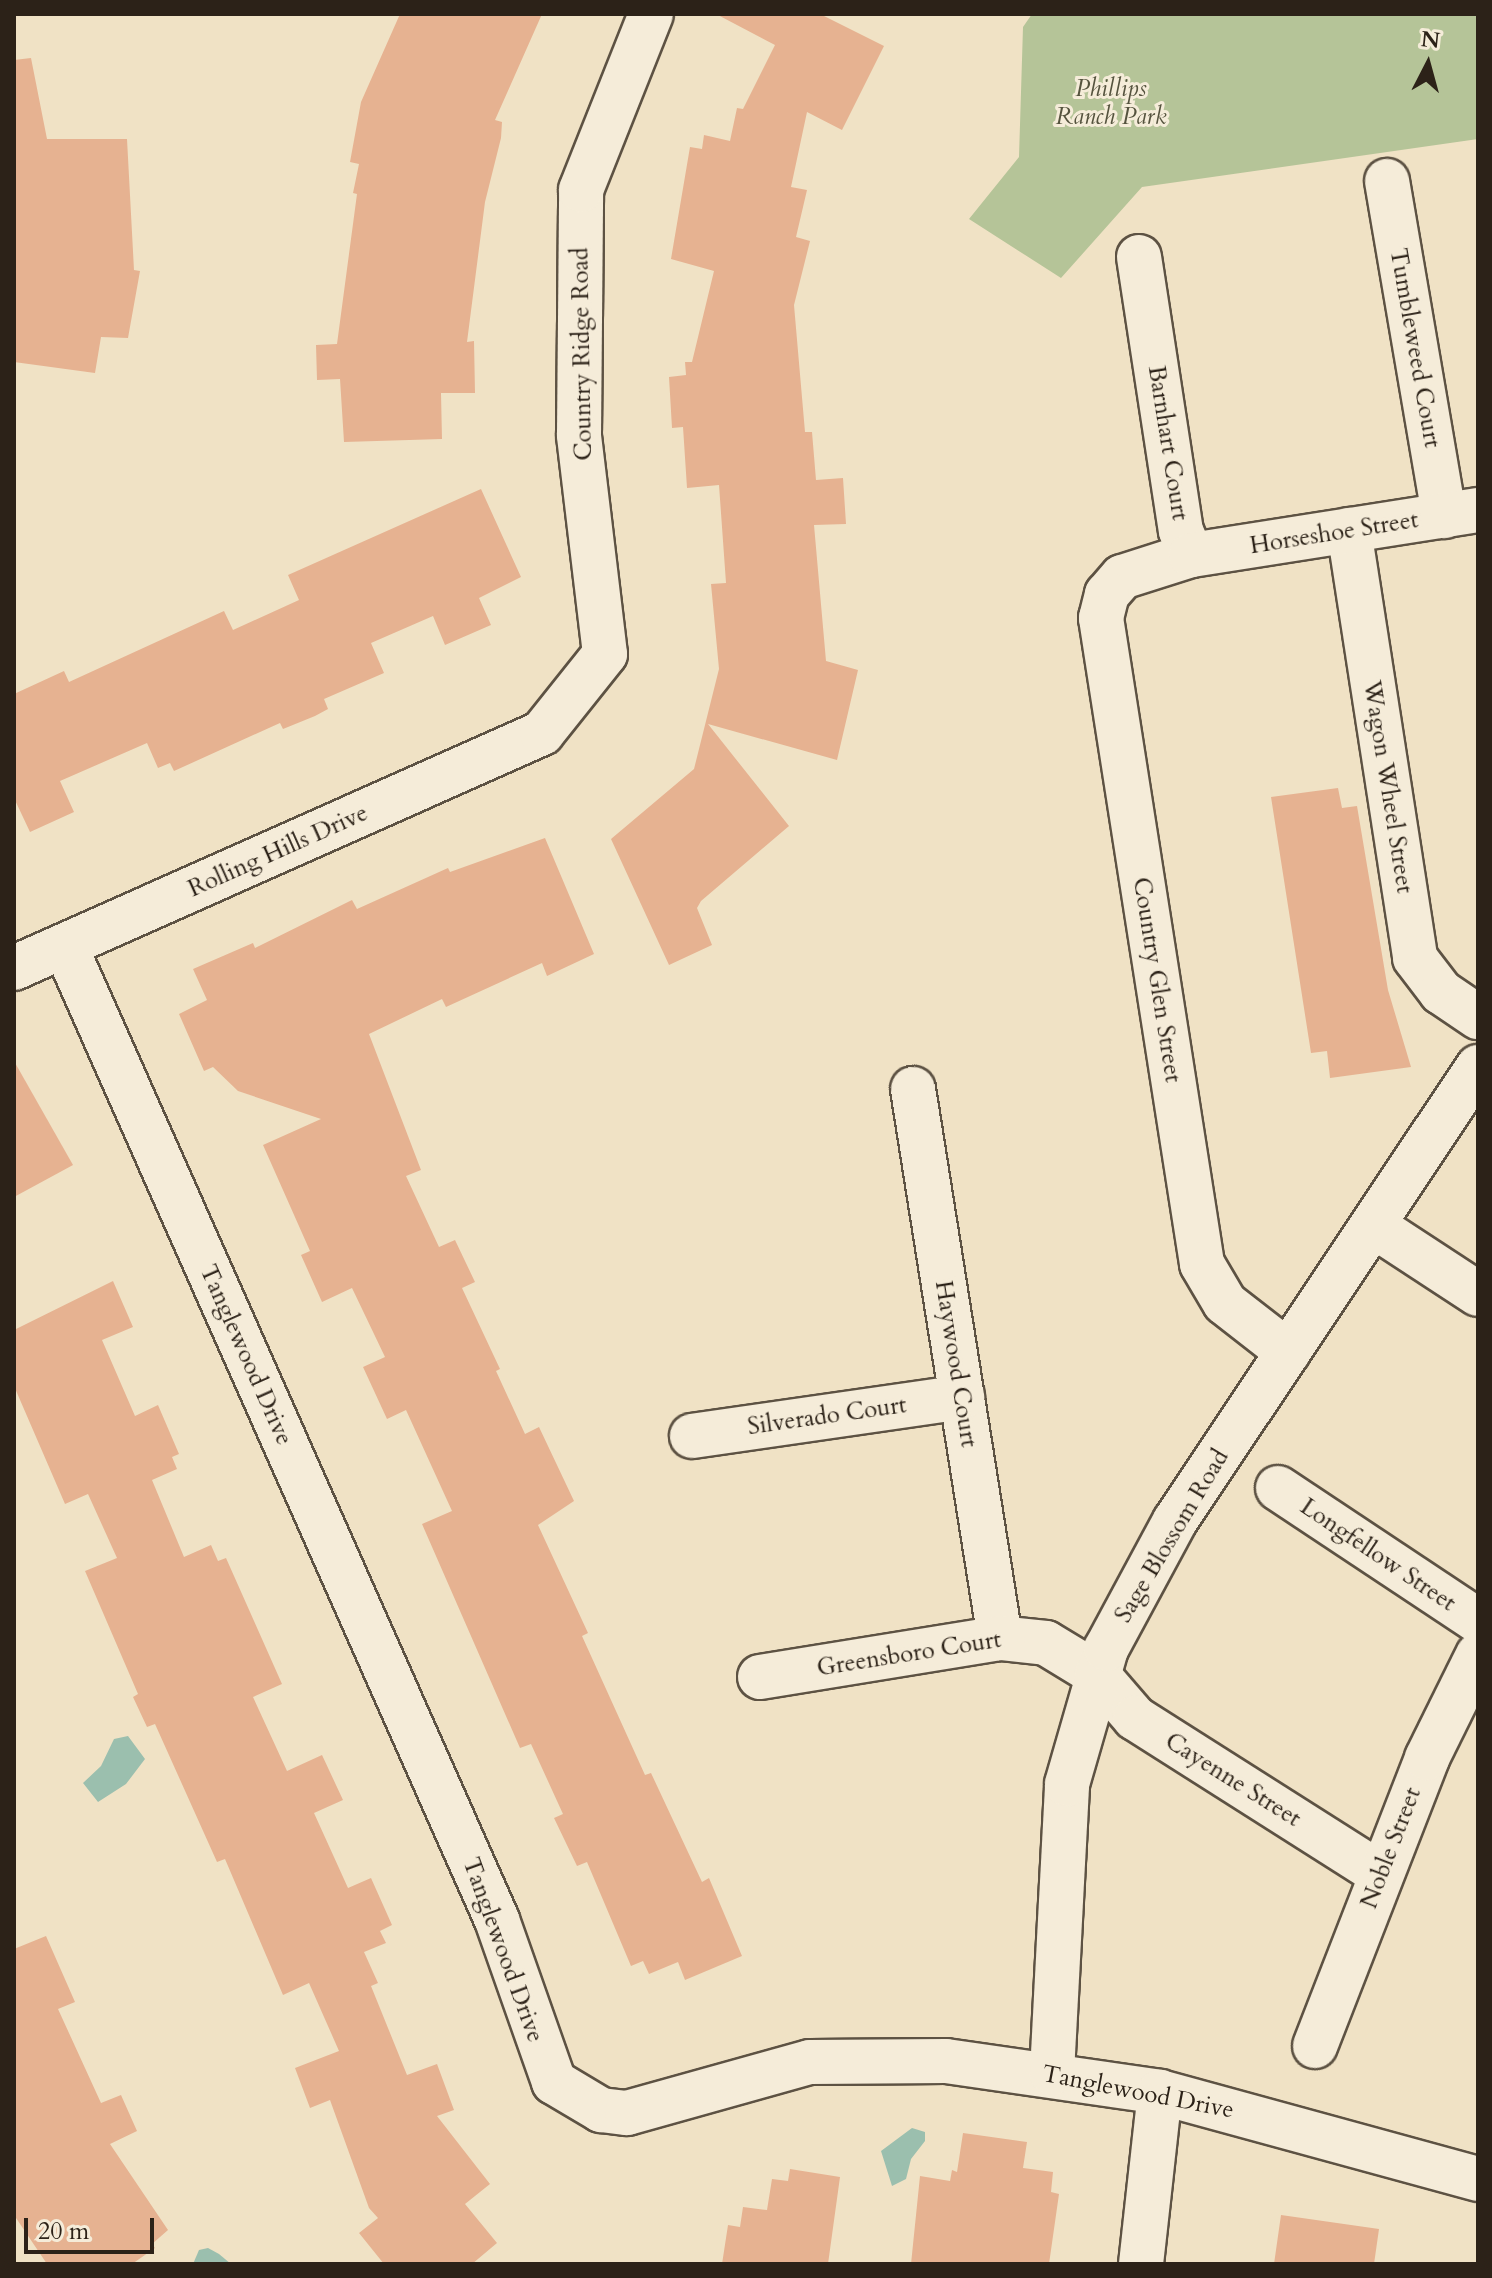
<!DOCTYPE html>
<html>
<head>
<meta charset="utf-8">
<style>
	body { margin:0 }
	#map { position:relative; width:1492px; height:2278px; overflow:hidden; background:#f0e2c5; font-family:Cardo,serif }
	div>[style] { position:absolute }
	.green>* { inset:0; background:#b5c498 }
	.water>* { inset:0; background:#9bbfae }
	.building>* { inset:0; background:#e6b291 }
	.roads { filter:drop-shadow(2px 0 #5d5243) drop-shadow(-2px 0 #5d5243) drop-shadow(0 2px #5d5243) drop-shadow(0 -2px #5d5243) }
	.street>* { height:44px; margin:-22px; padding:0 22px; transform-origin:22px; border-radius:22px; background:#f5ecd9 }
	span { translate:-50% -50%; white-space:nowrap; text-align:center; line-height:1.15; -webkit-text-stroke:6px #f5ecd9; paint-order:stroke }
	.park-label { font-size:24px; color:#55533e; font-style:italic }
	.street-label { font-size:24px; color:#2c2218 }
	.frame { position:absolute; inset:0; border:16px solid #2c2218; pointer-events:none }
	.north { position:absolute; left:1388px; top:24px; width:80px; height:80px; -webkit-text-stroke:6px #f5ecd9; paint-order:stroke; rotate:6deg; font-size:22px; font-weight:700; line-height:32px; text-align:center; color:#2c2218 }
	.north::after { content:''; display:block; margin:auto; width:28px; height:36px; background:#2c2218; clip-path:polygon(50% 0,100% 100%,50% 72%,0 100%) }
	.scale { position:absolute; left:24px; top:2218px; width:130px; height:36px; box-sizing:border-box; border:4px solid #2c2218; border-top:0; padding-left:10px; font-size:24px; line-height:28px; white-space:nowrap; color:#2c2218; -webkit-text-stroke:6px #f5ecd9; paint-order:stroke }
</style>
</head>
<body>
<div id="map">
	<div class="green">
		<i style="clip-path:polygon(1032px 14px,1478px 14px,1478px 139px,1142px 187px,1061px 278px,969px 219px,1019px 157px,1023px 27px)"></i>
	</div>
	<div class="water">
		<i style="clip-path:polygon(128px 1736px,145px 1759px,126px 1784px,98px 1802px,83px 1783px,101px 1766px,114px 1739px)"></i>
		<i style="clip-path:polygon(912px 2128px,925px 2132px,925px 2141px,911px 2159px,906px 2179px,892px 2186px,881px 2151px)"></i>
		<i style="clip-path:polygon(208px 2248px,219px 2254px,231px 2264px,193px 2264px,199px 2250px)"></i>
	</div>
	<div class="building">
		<i style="clip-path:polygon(400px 14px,542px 14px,495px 120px,502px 122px,501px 138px,485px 202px,467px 342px,474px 341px,475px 393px,441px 393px,442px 439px,344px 442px,340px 379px,317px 380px,316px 345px,337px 344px,357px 194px,353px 193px,359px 164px,350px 162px,361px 102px)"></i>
		<i style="clip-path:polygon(716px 14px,820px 14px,884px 46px,842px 130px,807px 112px,791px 187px,807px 190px,796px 237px,810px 241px,794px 305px,805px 432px,812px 432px,816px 480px,843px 478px,846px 524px,814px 525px,826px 661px,858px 670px,837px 760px,708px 724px,789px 826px,701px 901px,697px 908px,712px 945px,669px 965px,611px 839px,694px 769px,719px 669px,711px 584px,726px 583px,719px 485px,687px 488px,683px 427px,672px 428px,669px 377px,686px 375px,685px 362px,692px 362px,714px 271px,671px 259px,690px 147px,702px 149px,704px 135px,730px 141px,737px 108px,743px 109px,775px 45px)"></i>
		<i style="clip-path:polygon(31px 58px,47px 139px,127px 139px,134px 270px,140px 271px,128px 338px,101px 337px,95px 373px,14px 362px,14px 60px)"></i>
		<i style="clip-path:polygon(481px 489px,521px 577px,479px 598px,491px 625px,445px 645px,433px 616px,371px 643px,384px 673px,324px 699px,328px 709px,315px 716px,283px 729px,280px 723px,174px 771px,170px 763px,158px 768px,147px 743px,60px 781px,74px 812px,30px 832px,14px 798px,14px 694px,64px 671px,69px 682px,224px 611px,233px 630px,299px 600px,288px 575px)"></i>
		<i style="clip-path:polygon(1338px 788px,1342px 808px,1357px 806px,1388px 990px,1411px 1067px,1330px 1078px,1327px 1051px,1311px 1053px,1271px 797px)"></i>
		<i style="clip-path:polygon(545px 838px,594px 954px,547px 976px,542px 963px,446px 1007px,442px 999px,369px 1034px,421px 1170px,406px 1176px,439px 1247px,455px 1240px,475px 1282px,462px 1288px,500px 1369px,496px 1371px,525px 1434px,539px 1427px,574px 1501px,538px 1525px,588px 1633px,582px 1636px,645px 1775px,651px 1773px,702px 1882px,709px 1878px,742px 1956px,685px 1980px,678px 1962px,649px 1974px,643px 1961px,631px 1966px,587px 1862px,577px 1866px,554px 1818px,563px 1814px,531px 1744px,520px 1748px,422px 1524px,452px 1511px,406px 1410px,387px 1419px,363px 1367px,385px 1357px,352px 1288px,322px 1302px,301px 1255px,310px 1251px,263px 1145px,321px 1119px,238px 1091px,213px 1067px,204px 1071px,179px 1014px,207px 1000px,193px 969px,253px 943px,255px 948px,352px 900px,357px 909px,448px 868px,450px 872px)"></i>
		<i style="clip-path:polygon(14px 1061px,73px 1165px,14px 1197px)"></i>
		<i style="clip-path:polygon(113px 1281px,133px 1327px,102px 1340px,135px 1416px,158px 1405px,179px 1454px,172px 1457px,177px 1469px,152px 1480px,184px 1557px,211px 1545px,218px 1561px,226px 1558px,282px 1684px,253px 1697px,287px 1771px,322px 1755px,343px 1800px,314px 1813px,348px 1888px,371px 1878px,392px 1925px,380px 1931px,386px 1943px,364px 1952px,378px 1983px,371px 1986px,407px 2075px,437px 2064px,454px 2110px,437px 2116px,490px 2184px,465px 2204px,497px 2243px,472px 2264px,384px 2264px,359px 2233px,378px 2218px,369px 2208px,330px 2100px,310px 2108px,295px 2068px,339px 2051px,309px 1983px,283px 1995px,225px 1859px,217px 1862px,155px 1724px,147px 1727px,133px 1697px,138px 1694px,85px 1571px,117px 1558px,88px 1494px,65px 1504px,14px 1386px,14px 1330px)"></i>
		<i style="clip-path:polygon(46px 1936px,75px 2002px,58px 2009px,101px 2103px,121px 2095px,137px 2131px,110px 2144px,168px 2230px,152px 2244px,155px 2248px,132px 2264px,47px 2264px,14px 2215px,14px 1949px)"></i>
		<i style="clip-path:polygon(963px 2133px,1027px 2142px,1023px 2168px,1053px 2172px,1051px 2192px,1059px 2194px,1049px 2264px,911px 2264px,920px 2176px,950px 2181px,952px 2170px,957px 2172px)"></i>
		<i style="clip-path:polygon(790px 2169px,840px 2177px,828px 2264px,722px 2264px,728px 2225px,740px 2227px,743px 2207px,767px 2210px,772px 2179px,788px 2181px)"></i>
		<i style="clip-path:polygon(1281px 2215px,1379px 2229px,1374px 2264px,1274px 2264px)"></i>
	</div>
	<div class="roads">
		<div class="street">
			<i style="left:1387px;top:181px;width:340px;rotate:80.3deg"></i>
			<i style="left:1139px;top:257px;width:277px;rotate:81.3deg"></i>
			<i style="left:1181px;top:531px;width:26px;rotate:67deg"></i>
			<i style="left:1191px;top:555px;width:72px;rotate:162.3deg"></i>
			<i style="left:1122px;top:577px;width:23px;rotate:131deg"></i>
			<i style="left:1107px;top:594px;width:25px;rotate:104deg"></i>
			<i style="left:1101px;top:618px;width:654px;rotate:81.11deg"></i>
			<i style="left:1202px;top:1264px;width:45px;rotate:59.5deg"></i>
			<i style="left:1225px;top:1303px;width:80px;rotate:37.9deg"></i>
			<i style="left:1349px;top:530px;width:433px;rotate:81.2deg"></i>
			<i style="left:1415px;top:958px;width:43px;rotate:52.6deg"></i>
			<i style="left:1441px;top:992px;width:45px;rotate:34deg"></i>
			<i style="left:1191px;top:555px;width:291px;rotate:-8.9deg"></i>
			<i style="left:65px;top:946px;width:1066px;rotate:66.08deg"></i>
			<i style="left:497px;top:1920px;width:172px;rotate:70.6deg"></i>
			<i style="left:554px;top:2082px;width:55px;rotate:30.8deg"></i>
			<i style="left:601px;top:2110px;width:26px;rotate:7deg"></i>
			<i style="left:627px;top:2113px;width:190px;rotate:-15.6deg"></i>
			<i style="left:810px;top:2062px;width:136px;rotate:-0.4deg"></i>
			<i style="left:946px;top:2061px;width:216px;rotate:8.2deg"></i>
			<i style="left:1160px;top:2092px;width:330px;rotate:15.3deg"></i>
			<i style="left:14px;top:968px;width:578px;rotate:-23.99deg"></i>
			<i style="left:542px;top:733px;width:101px;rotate:-51.4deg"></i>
			<i style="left:605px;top:654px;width:221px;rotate:-96.8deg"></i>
			<i style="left:579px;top:435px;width:245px;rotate:-89.5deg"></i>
			<i style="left:581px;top:190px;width:189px;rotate:-68.3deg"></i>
			<i style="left:913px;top:1089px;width:556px;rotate:81deg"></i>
			<i style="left:1374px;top:1226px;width:124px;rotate:33.2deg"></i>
			<i style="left:692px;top:1436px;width:273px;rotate:-8.2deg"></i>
			<i style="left:1278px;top:1488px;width:240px;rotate:33.6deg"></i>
			<i style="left:760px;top:1677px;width:243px;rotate:-9.2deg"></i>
			<i style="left:1000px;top:1638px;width:46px;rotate:6.2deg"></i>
			<i style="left:1046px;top:1643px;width:60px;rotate:31.3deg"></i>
			<i style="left:1097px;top:1674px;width:58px;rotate:49.2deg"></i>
			<i style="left:1135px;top:1718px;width:291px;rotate:32.4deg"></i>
			<i style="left:1315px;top:2046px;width:309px;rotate:-68.7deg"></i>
			<i style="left:1427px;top:1758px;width:115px;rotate:-63.7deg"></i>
			<i style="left:1052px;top:2073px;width:289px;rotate:-87deg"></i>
			<i style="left:1067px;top:1784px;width:141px;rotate:-73.9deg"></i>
			<i style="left:1106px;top:1649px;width:145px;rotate:-61.7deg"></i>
			<i style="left:1175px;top:1521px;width:546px;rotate:-56.28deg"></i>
			<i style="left:1141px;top:2264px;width:173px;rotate:-83.7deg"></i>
		</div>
	</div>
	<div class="park-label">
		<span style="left:1111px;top:103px">Phillips<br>Ranch Park</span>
	</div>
	<div class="street-label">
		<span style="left:1415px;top:348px;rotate:80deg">Tumbleweed Court</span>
		<span style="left:582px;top:354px;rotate:-91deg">Country Ridge Road</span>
		<span style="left:1168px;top:443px;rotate:81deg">Barnhart Court</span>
		<span style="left:1334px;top:533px;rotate:-9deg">Horseshoe Street</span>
		<span style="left:1388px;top:787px;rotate:81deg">Wagon Wheel Street</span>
		<span style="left:278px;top:851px;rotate:-24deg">Rolling Hills Drive</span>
		<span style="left:1157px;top:980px;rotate:81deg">Country Glen Street</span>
		<span style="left:246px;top:1355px;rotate:66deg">Tanglewood Drive</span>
		<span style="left:956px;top:1364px;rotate:81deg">Haywood Court</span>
		<span style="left:827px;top:1416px;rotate:-8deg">Silverado Court</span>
		<span style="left:1172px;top:1536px;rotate:-59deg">Sage Blossom Road</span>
		<span style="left:1378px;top:1555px;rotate:34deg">Longfellow Street</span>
		<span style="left:909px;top:1654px;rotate:-9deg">Greensboro Court</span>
		<span style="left:1233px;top:1780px;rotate:32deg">Cayenne Street</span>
		<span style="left:1391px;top:1848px;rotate:-69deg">Noble Street</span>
		<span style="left:503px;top:1950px;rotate:70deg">Tanglewood Drive</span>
		<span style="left:1138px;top:2092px;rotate:11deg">Tanglewood Drive</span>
	</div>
	<div class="frame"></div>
	<div class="north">N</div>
	<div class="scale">20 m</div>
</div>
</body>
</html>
